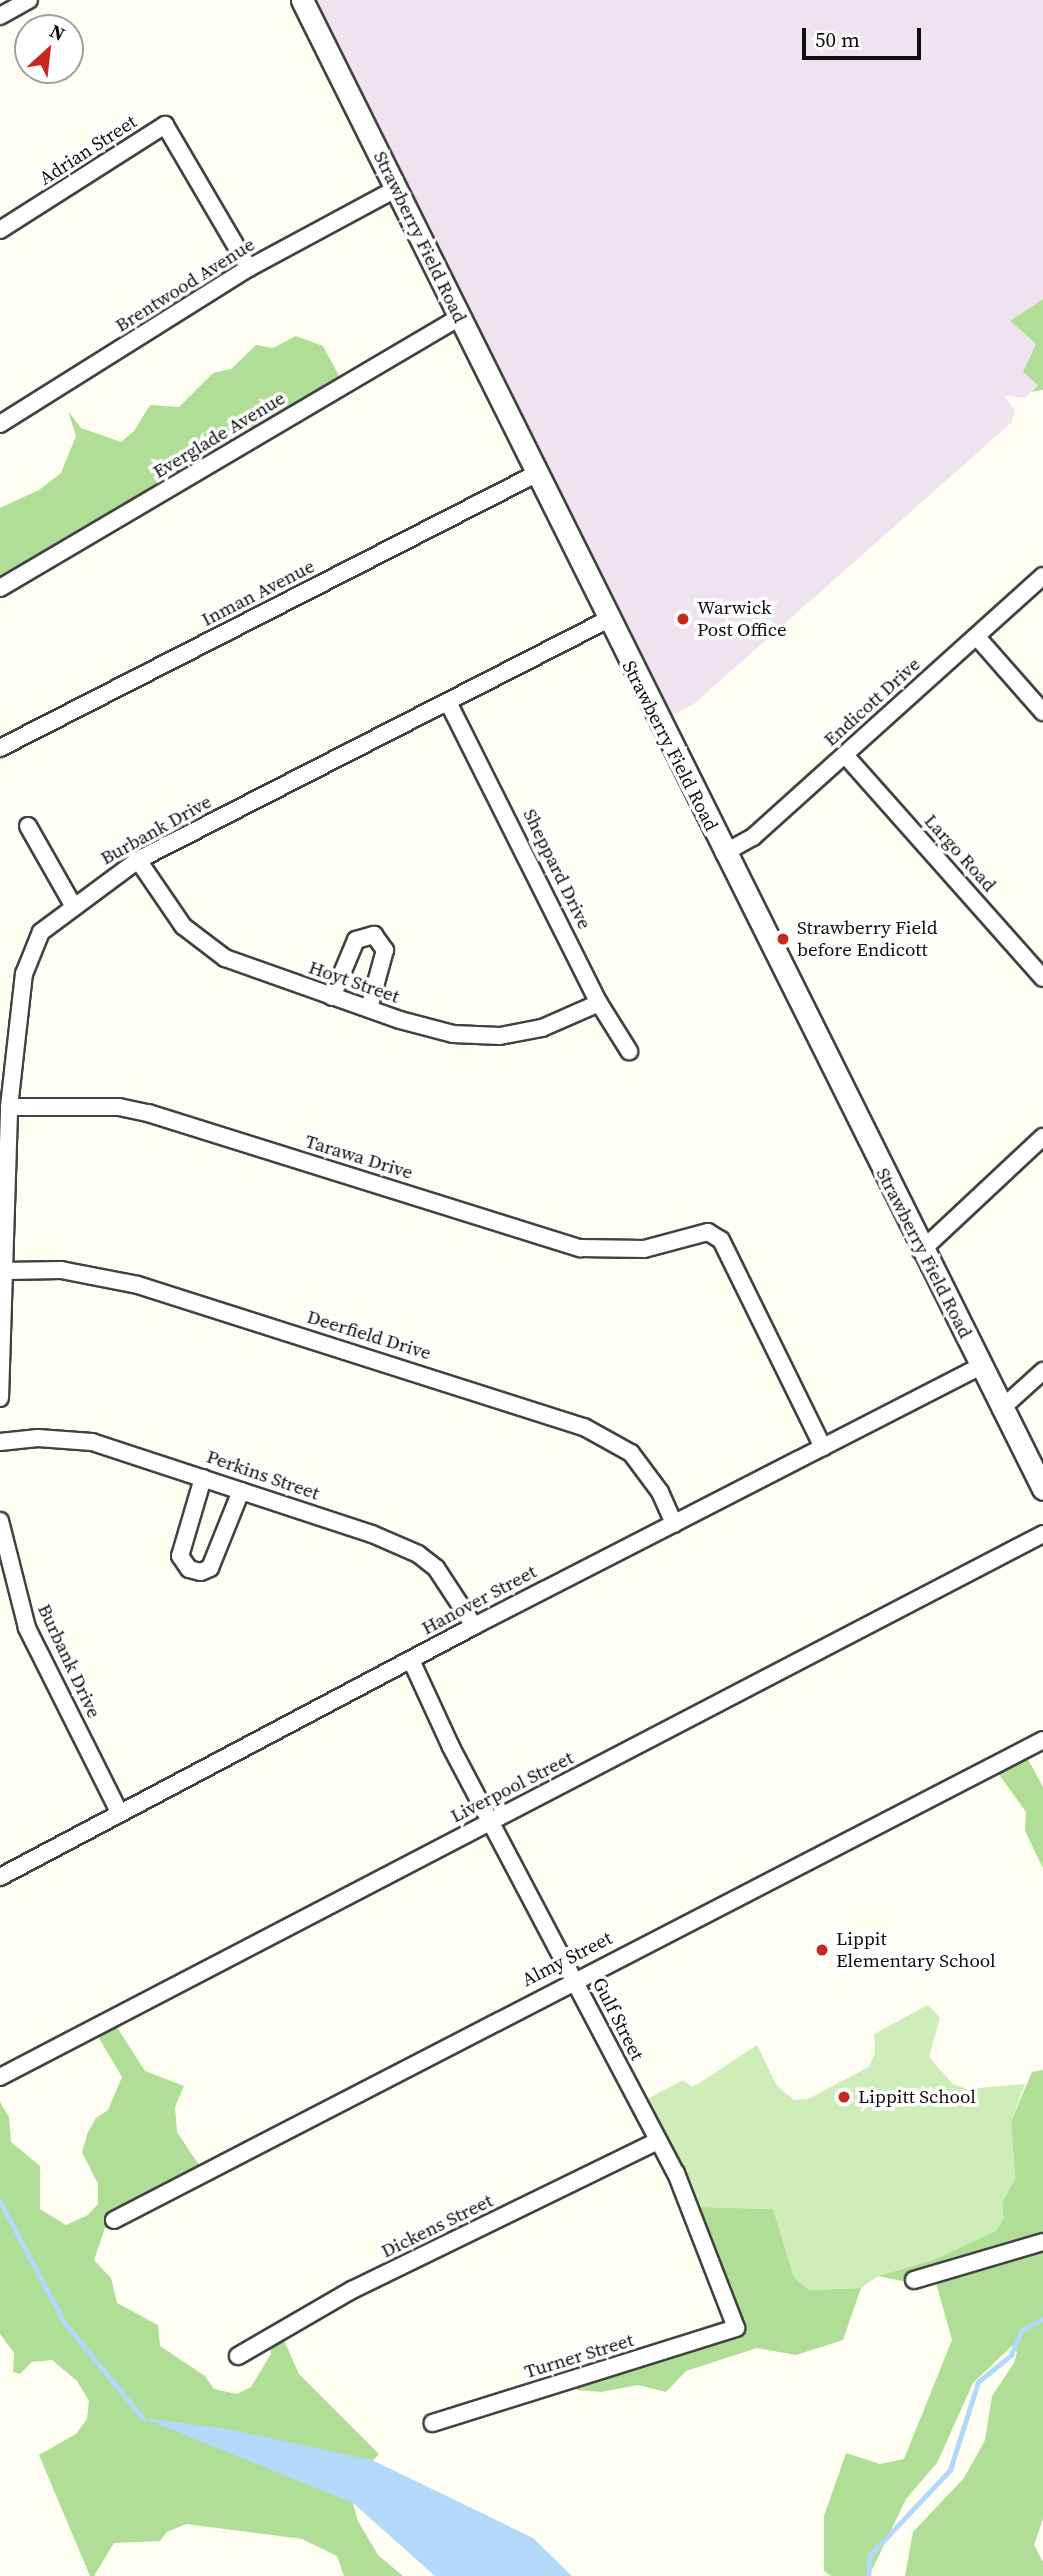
<!DOCTYPE html>
<html>
<head>
<meta charset="utf-8">
<style>
	body { margin:0 }
	#map { position:relative; width:1043px; height:2576px; overflow:hidden; background:#fffef2; font-family:"Source Serif 4",serif }
	div>[style] { position:absolute }
	.industrial>* { inset:0; background:#eee3ee }
	.green>* { inset:0; background:#ceedb8 }
	.forest>* { inset:0; background:#b0de96 }
	.water>* { inset:0; background:#b3d8fa }
	.stream>* { height:4.5px; margin:-2.25px; padding:0 2.25px; transform-origin:2.25px; border-radius:2.25px; background:#b3d8fa }
	.roads { filter:drop-shadow(2px 0 #424242) drop-shadow(-2px 0 #424242) drop-shadow(0 2px #424242) drop-shadow(0 -2px #424242) }
	.minor>* { height:16px; margin:-8px; padding:0 8px; transform-origin:8px; border-radius:8px; background:#fff }
	.tertiary>* { height:21px; margin:-10.5px; padding:0 10.5px; transform-origin:10.5px; border-radius:10.5px; background:#fff }
	.dots>* { width:19px; height:19px; translate:-50% -50%; box-sizing:border-box; border:4px solid #fff; border-radius:50% }
	span { translate:-50% -50%; white-space:nowrap; text-align:center; line-height:1.15; -webkit-text-stroke:7px #fff; paint-order:stroke }
	.street-label { font-size:19px; color:#0f0f0f }
	.poi-label { font-size:19px; color:#0f0f0f }
	.left { translate:0 -50%; text-align:left }
	.north { position:absolute; left:14px; top:14px; width:70px; height:70px; box-sizing:border-box; background:#fff; border:2px solid #9f9f9f; border-radius:50%; rotate:27deg; font-size:19px; font-weight:700; line-height:28px; text-align:center; color:#0f0f0f }
	.north::after { content:''; display:block; margin:auto; width:24px; height:32px; background:#c9261e; clip-path:polygon(50% 0,100% 100%,50% 72%,0 100%) }
	.scale { position:absolute; left:802px; top:28px; width:119px; height:32px; box-sizing:border-box; border:4px solid #0f0f0f; border-top:0; padding-left:9px; font-size:21px; line-height:24px; white-space:nowrap; color:#0f0f0f; -webkit-text-stroke:5px #fff; paint-order:stroke }
</style>
</head>
<body>
<div id="map">
	<div class="industrial">
		<i style="clip-path:polygon(303px 0,1043px 0,1043px 299px,1010px 321px,1036px 344px,1039px 385px,1025px 398px,1003px 395px,1015px 410px,1012px 422px,695px 703px,661px 721px)"></i>
	</div>
	<div class="green">
		<i style="clip-path:polygon(928px 2005px,940px 2018px,929px 2057px,953px 2084px,967px 2089px,1025px 2084px,1011px 2122px,1015px 2179px,1002px 2203px,1005px 2218px,996px 2231px,933px 2260px,878px 2276px,861px 2288px,809px 2290px,794px 2277px,773px 2209px,694px 2207px,642px 2102px,683px 2080px,692px 2087px,701px 2082px,757px 2045px,777px 2086px,794px 2100px,808px 2099px,869px 2067px,875px 2053px,874px 2034px)"></i>
	</div>
	<div class="forest">
		<i style="clip-path:polygon(1043px 299px,1043px 390px,1032px 392px,1038px 385px,1023px 372px,1036px 344px,1010px 321px)"></i>
		<i style="clip-path:polygon(296px 336px,323px 346px,343px 383px,0 588px,0 508px,39px 490px,61px 473px,76px 436px,68px 411px,81px 428px,121px 442px,134px 431px,150px 405px,179px 407px,213px 373px,231px 369px,256px 345px,273px 348px)"></i>
		<i style="clip-path:polygon(1023px 1750px,1043px 1787px,1043px 1868px,1025px 1831px,1026px 1812px,993px 1766px)"></i>
		<i style="clip-path:polygon(111px 2018px,145px 2071px,184px 2086px,175px 2107px,177px 2132px,205px 2174px,105px 2228px,94px 2260px,111px 2278px,117px 2303px,158px 2325px,160px 2346px,205px 2376px,214px 2389px,237px 2394px,251px 2387px,271px 2354px,270px 2342px,282px 2336px,299px 2374px,379px 2454px,348px 2487px,358px 2521px,378px 2555px,403px 2576px,344px 2576px,337px 2556px,302px 2539px,186px 2524px,167px 2532px,160px 2541px,114px 2543px,94px 2576px,90px 2576px,39px 2455px,76px 2434px,87px 2419px,89px 2401px,77px 2381px,52px 2360px,32px 2362px,20px 2374px,13px 2372px,14px 2353px,0 2334px,0 2102px,9px 2117px,11px 2142px,40px 2166px,40px 2209px,66px 2225px,88px 2215px,98px 2204px,98px 2184px,82px 2152px,88px 2132px,96px 2118px,108px 2110px,122px 2077px,93px 2028px)"></i>
		<i style="clip-path:polygon(1043px 2070px,1043px 2519px,1034px 2545px,1043px 2562px,1043px 2576px,905px 2576px,913px 2532px,964px 2478px,985px 2440px,992px 2396px,1014px 2363px,1017px 2352px,1012px 2346px,973px 2383px,937px 2463px,906px 2499px,869px 2576px,831px 2576px,824px 2571px,824px 2516px,846px 2453px,880px 2464px,904px 2459px,952px 2340px,934px 2276px,911px 2283px,878px 2276px,933px 2260px,996px 2231px,1004px 2218px,1002px 2203px,1015px 2179px,1011px 2122px,1032px 2072px)"></i>
		<i style="clip-path:polygon(694px 2207px,773px 2209px,794px 2277px,809px 2290px,861px 2288px,843px 2340px,796px 2355px,757px 2348px,686px 2371px,666px 2392px,638px 2385px,601px 2392px,577px 2390px,572px 2372px,729px 2318px)"></i>
	</div>
	<div class="water">
		<i style="clip-path:polygon(143px 2418px,227px 2429px,372px 2460px,533px 2538px,572px 2576px,435px 2576px,353px 2503px)"></i>
	</div>
	<div class="stream">
		<i style="left:0;top:2201px;width:138px;rotate:62deg"></i>
		<i style="left:65px;top:2323px;width:123px;rotate:50.6deg"></i>
		<i style="left:868px;top:2576px;width:21px;rotate:-85deg"></i>
		<i style="left:870px;top:2555px;width:117px;rotate:-46.7deg"></i>
		<i style="left:950px;top:2470px;width:92px;rotate:-72.3deg"></i>
		<i style="left:978px;top:2382px;width:43px;rotate:-39.3deg"></i>
		<i style="left:1011px;top:2355px;width:26px;rotate:-67deg"></i>
		<i style="left:1021px;top:2331px;width:25px;rotate:-29deg"></i>
	</div>
	<div class="roads">
		<div class="minor">
			<i style="left:0;top:16px;width:33px;rotate:-29deg"></i>
			<i style="left:0;top:230px;width:196px;rotate:-32.5deg"></i>
			<i style="left:165px;top:125px;width:166px;rotate:59.6deg"></i>
			<i style="left:0;top:424px;width:294px;rotate:-32.1deg"></i>
			<i style="left:249px;top:268px;width:167px;rotate:-28.3deg"></i>
			<i style="left:0;top:588px;width:534px;rotate:-30.5deg"></i>
			<i style="left:977px;top:637px;width:100px;rotate:48.7deg"></i>
			<i style="left:449px;top:704px;width:335px;rotate:63.4deg"></i>
			<i style="left:599px;top:1003px;width:57px;rotate:58deg"></i>
			<i style="left:0;top:748px;width:600px;rotate:-27.08deg"></i>
			<i style="left:845px;top:755px;width:298px;rotate:48.4deg"></i>
			<i style="left:28px;top:826px;width:93px;rotate:60.4deg"></i>
			<i style="left:724px;top:853px;width:33px;rotate:-29deg"></i>
			<i style="left:753px;top:837px;width:390px;rotate:-42deg"></i>
			<i style="left:138px;top:860px;width:80px;rotate:55.7deg"></i>
			<i style="left:183px;top:926px;width:53px;rotate:37.3deg"></i>
			<i style="left:225px;top:958px;width:186px;rotate:19.5deg"></i>
			<i style="left:400px;top:1020px;width:55px;rotate:14.8deg"></i>
			<i style="left:453px;top:1034px;width:47px;rotate:2.4deg"></i>
			<i style="left:500px;top:1036px;width:43px;rotate:-10.8deg"></i>
			<i style="left:542px;top:1028px;width:62px;rotate:-23.7deg"></i>
			<i style="left:332px;top:997px;width:62px;rotate:-67.2deg"></i>
			<i style="left:356px;top:940px;width:19px;rotate:-16deg"></i>
			<i style="left:374px;top:935px;width:19px;rotate:54deg"></i>
			<i style="left:385px;top:950px;width:60px;rotate:105.4deg"></i>
			<i style="left:9px;top:1107px;width:110px"></i>
			<i style="left:119px;top:1107px;width:30px;rotate:12deg"></i>
			<i style="left:148px;top:1113px;width:453px;rotate:17.4deg"></i>
			<i style="left:580px;top:1248px;width:64px;rotate:0.9deg"></i>
			<i style="left:644px;top:1249px;width:66px;rotate:-14.9deg"></i>
			<i style="left:708px;top:1232px;width:15px;rotate:32deg"></i>
			<i style="left:721px;top:1240px;width:231px;rotate:63.8deg"></i>
			<i style="left:921px;top:1251px;width:167px;rotate:-43.1deg"></i>
			<i style="left:5px;top:1271px;width:56px;rotate:-1deg"></i>
			<i style="left:61px;top:1270px;width:78px;rotate:11deg"></i>
			<i style="left:138px;top:1285px;width:468px;rotate:17.7deg"></i>
			<i style="left:584px;top:1427px;width:54px;rotate:29deg"></i>
			<i style="left:631px;top:1453px;width:49px;rotate:53.4deg"></i>
			<i style="left:660px;top:1492px;width:35px;rotate:66deg"></i>
			<i style="left:0;top:1398px;width:291px;rotate:-88.2deg"></i>
			<i style="left:9px;top:1107px;width:134px;rotate:-83.6deg"></i>
			<i style="left:24px;top:974px;width:45px;rotate:-68deg"></i>
			<i style="left:41px;top:932px;width:121px;rotate:-36.6deg"></i>
			<i style="left:138px;top:860px;width:527px;rotate:-27.1deg"></i>
			<i style="left:1001px;top:1409px;width:57px;rotate:-42.1deg"></i>
			<i style="left:0;top:1442px;width:38px;rotate:-6deg"></i>
			<i style="left:38px;top:1438px;width:54px;rotate:4.2deg"></i>
			<i style="left:92px;top:1442px;width:295px;rotate:18.2deg"></i>
			<i style="left:372px;top:1534px;width:50px;rotate:23.5deg"></i>
			<i style="left:418px;top:1554px;width:23px;rotate:38deg"></i>
			<i style="left:436px;top:1568px;width:69px;rotate:56.8deg"></i>
			<i style="left:203px;top:1478px;width:81px;rotate:106.4deg"></i>
			<i style="left:180px;top:1556px;width:16px;rotate:55deg"></i>
			<i style="left:189px;top:1569px;width:12px;rotate:14deg"></i>
			<i style="left:201px;top:1572px;width:10px;rotate:-24deg"></i>
			<i style="left:210px;top:1568px;width:83px;rotate:-68.1deg"></i>
			<i style="left:0;top:1521px;width:110px;rotate:75.8deg"></i>
			<i style="left:27px;top:1628px;width:206px;rotate:63.4deg"></i>
			<i style="left:411px;top:1660px;width:96px;rotate:65.3deg"></i>
			<i style="left:451px;top:1747px;width:482px;rotate:62.2deg"></i>
			<i style="left:676px;top:2173px;width:166px;rotate:68.8deg"></i>
			<i style="left:736px;top:2328px;width:318px;rotate:162.6deg"></i>
			<i style="left:0;top:1877px;width:536px;rotate:-27.9deg"></i>
			<i style="left:474px;top:1626px;width:570px;rotate:-27.15deg"></i>
			<i style="left:0;top:2077px;width:1176px;rotate:-27.5deg"></i>
			<i style="left:114px;top:2220px;width:1046px;rotate:-27.32deg"></i>
			<i style="left:914px;top:2280px;width:134px;rotate:-16.4deg"></i>
			<i style="left:238px;top:2356px;width:132px;rotate:-30.1deg"></i>
			<i style="left:352px;top:2290px;width:340px;rotate:-26deg"></i>
		</div>
		<div class="tertiary">
			<i style="left:302px;top:0;width:1663px;rotate:63.54deg"></i>
		</div>
	</div>
	<div class="dots">
		<i style="left:683px;top:619px;background:#c9261e"></i>
		<i style="left:783px;top:939px;background:#c9261e"></i>
		<i style="left:822px;top:1950px;background:#c9261e"></i>
		<i style="left:844px;top:2097px;background:#c9261e"></i>
	</div>
	<div class="street-label">
		<span style="left:88px;top:150px;rotate:-33deg">Adrian Street</span>
		<span style="left:420px;top:237px;rotate:64deg">Strawberry Field Road</span>
		<span style="left:185px;top:285px;rotate:-32deg">Brentwood Avenue</span>
		<span style="left:219px;top:435px;rotate:-31deg">Everglade Avenue</span>
		<span style="left:258px;top:593px;rotate:-27deg">Inman Avenue</span>
		<span style="left:872px;top:702px;rotate:-42deg">Endicott Drive</span>
		<span style="left:670px;top:746px;rotate:63deg">Strawberry Field Road</span>
		<span style="left:156px;top:830px;rotate:-29deg">Burbank Drive</span>
		<span style="left:960px;top:853px;rotate:48deg">Largo Road</span>
		<span style="left:557px;top:869px;rotate:64deg">Sheppard Drive</span>
		<span style="left:354px;top:982px;rotate:19deg">Hoyt Street</span>
		<span style="left:359px;top:1157px;rotate:17deg">Tarawa Drive</span>
		<span style="left:924px;top:1253px;rotate:63deg">Strawberry Field Road</span>
		<span style="left:369px;top:1335px;rotate:17deg">Deerfield Drive</span>
		<span style="left:263px;top:1475px;rotate:19deg">Perkins Street</span>
		<span style="left:479px;top:1600px;rotate:-28deg">Hanover Street</span>
		<span style="left:69px;top:1661px;rotate:65deg">Burbank Drive</span>
		<span style="left:512px;top:1787px;rotate:-27deg">Liverpool Street</span>
		<span style="left:567px;top:1959px;rotate:-27deg">Almy Street</span>
		<span style="left:618px;top:2019px;rotate:63deg">Gulf Street</span>
		<span style="left:437px;top:2226px;rotate:-26deg">Dickens Street</span>
		<span style="left:579px;top:2356px;rotate:-17deg">Turner Street</span>
	</div>
	<div class="poi-label">
		<span class="left" style="left:697px;top:619px">Warwick<br>Post Office</span>
		<span class="left" style="left:797px;top:939px">Strawberry Field<br>before Endicott</span>
		<span class="left" style="left:836px;top:1950px">Lippit<br>Elementary School</span>
		<span class="left" style="left:858px;top:2097px">Lippitt School</span>
	</div>
	<div class="north">N</div>
	<div class="scale">50 m</div>
</div>
</body>
</html>
